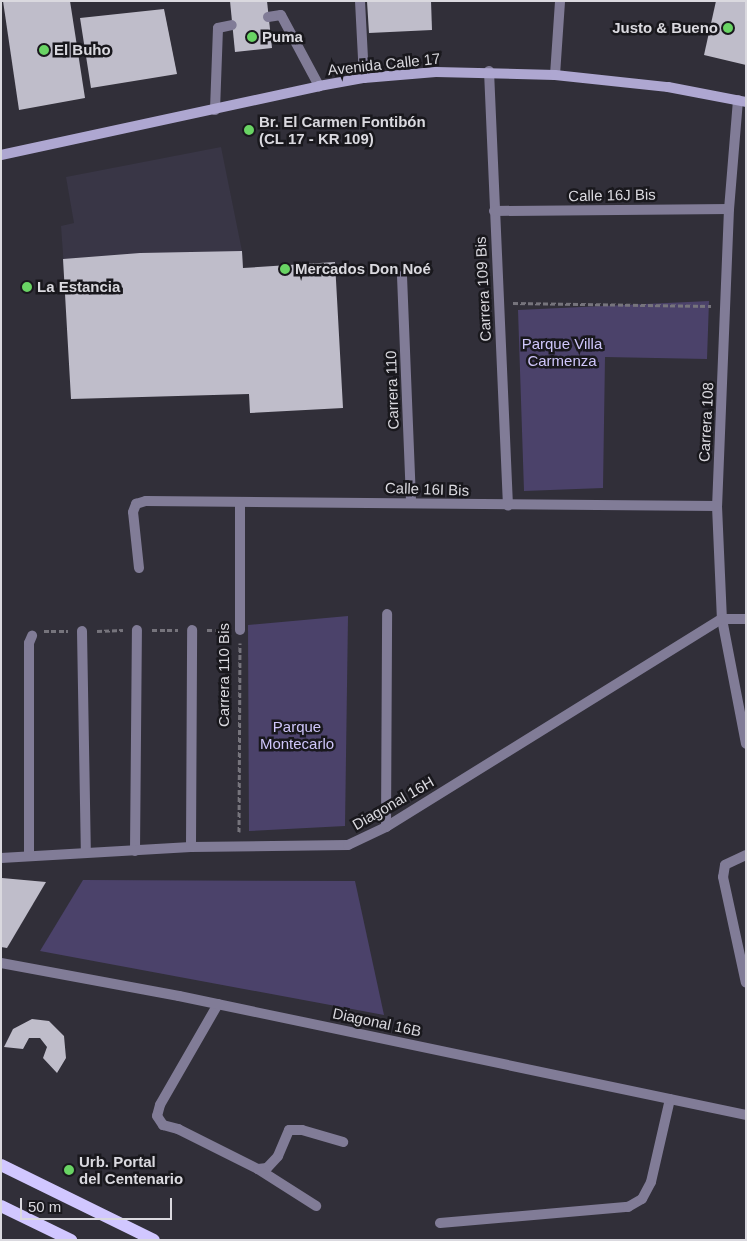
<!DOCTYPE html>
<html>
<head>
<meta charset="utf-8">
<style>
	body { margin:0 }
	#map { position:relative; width:747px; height:1241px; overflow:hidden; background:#312f39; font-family:Arial,sans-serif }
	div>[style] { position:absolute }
	.built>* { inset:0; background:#393646 }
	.green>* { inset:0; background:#4b426a }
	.building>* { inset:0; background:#bfbdca }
	.path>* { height:3px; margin-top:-1.5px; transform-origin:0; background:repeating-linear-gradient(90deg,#76747c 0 5px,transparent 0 7.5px) }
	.service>* { height:10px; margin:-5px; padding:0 5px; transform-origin:5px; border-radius:5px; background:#817c97 }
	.minor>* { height:10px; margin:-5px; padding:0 5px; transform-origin:5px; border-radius:5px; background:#817c97 }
	.secondary>* { height:10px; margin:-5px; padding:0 5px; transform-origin:5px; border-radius:5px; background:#aea7d1 }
	.primary>* { height:12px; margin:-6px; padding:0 6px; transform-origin:6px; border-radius:6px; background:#d1c7ff }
	.dots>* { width:14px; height:14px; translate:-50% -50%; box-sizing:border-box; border:2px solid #19181d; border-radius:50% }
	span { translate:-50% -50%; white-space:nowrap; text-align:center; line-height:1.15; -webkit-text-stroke:5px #19181d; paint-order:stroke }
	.poi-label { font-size:15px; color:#dad9df; font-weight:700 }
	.right { translate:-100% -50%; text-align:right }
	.left { translate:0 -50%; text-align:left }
	.street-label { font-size:15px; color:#dad9df }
	.park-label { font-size:15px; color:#cfc6fa }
	.frame { position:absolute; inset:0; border:2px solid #dad9df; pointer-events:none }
	.scale { position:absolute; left:20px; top:1198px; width:152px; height:22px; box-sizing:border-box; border:2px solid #dad9df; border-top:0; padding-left:6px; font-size:15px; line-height:18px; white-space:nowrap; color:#dad9df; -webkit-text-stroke:4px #19181d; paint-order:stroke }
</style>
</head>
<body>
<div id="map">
	<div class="built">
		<i style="clip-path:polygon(221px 147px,242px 251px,249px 394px,145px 395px,69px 338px,61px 226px,74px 223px,66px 177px)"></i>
	</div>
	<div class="green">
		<i style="clip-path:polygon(709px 301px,707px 359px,605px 357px,603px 488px,524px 491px,518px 310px)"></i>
		<i style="clip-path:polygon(348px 616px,345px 826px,249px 831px,248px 625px)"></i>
		<i style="clip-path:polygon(83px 880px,355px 881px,384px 1015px,40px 951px)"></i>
	</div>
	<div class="building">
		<i style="clip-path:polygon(3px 1px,70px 1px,85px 98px,19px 110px)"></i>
		<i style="clip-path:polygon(230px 1px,267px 1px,272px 48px,235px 52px)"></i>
		<i style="clip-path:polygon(367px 1px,431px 1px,432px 30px,369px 33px)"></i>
		<i style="clip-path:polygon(716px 1px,746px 1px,746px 65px,704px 55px)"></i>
		<i style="clip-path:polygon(164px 9px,177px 74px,91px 88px,80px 18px)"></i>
		<i style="clip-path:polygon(242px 251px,243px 268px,335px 262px,343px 408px,250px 413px,249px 394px,71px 399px,63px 259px,140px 253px)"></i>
		<i style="clip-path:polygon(2px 878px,46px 882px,7px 948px,1px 947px)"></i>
		<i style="clip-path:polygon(32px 1019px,49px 1021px,64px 1036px,66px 1058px,57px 1073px,43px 1058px,47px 1047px,40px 1038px,29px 1038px,23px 1049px,4px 1047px,13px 1029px)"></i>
	</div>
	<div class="path">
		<i style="left:513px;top:303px;width:198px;rotate:0.9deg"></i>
		<i style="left:152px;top:630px;width:26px"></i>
		<i style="left:207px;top:630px;width:19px"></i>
		<i style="left:44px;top:631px;width:24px"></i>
		<i style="left:97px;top:631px;width:26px;rotate:-2deg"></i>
		<i style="left:239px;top:832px;width:189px;rotate:-89.7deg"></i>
	</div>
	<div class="service">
		<i style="left:268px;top:17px;width:13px;rotate:-9deg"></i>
		<i style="left:281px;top:15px;width:81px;rotate:61.8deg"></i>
		<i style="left:215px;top:110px;width:82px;rotate:-87.9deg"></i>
		<i style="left:218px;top:28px;width:14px;rotate:-12deg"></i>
		<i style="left:82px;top:631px;width:220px;rotate:89deg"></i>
		<i style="left:386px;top:827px;width:213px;rotate:-89.7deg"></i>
		<i style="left:191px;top:847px;width:217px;rotate:-89.7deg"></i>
		<i style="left:135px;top:851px;width:221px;rotate:-89.5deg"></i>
		<i style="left:29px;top:854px;width:211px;rotate:-90deg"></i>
		<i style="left:29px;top:643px;width:8px;rotate:-67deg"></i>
		<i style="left:746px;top:855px;width:23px;rotate:155deg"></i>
		<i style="left:725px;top:865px;width:12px;rotate:99deg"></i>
		<i style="left:723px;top:877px;width:108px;rotate:77.8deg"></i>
		<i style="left:218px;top:1004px;width:116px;rotate:119.9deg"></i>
		<i style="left:160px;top:1105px;width:11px;rotate:105deg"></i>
		<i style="left:157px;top:1116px;width:11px;rotate:56deg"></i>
		<i style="left:163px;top:1125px;width:16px;rotate:15deg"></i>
		<i style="left:178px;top:1129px;width:89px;rotate:26.6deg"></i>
		<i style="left:258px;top:1169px;width:9px;rotate:-6deg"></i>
		<i style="left:267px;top:1168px;width:16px;rotate:-47deg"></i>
		<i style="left:278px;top:1156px;width:28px;rotate:-67deg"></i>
		<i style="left:289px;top:1130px;width:13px"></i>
		<i style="left:302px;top:1130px;width:43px;rotate:16.3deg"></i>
		<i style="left:258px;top:1169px;width:69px;rotate:32.5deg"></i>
		<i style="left:440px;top:1223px;width:189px;rotate:-4.9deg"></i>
		<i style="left:628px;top:1207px;width:16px;rotate:-30deg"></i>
		<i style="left:642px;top:1199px;width:19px;rotate:-62deg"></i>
		<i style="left:651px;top:1182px;width:85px;rotate:-77.1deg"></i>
	</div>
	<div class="minor">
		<i style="left:360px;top:1px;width:77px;rotate:87deg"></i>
		<i style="left:489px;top:71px;width:435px;rotate:87.5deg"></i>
		<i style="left:555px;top:75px;width:74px;rotate:-86.1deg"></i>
		<i style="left:738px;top:100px;width:109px;rotate:94.7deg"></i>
		<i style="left:729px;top:209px;width:297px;rotate:92.3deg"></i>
		<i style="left:717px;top:506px;width:113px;rotate:87.5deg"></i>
		<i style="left:722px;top:619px;width:127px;rotate:79.1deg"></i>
		<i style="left:494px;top:211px;width:235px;rotate:-0.5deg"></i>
		<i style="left:402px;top:276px;width:226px;rotate:87.7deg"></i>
		<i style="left:139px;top:568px;width:56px;rotate:-96.1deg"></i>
		<i style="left:133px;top:512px;width:9px;rotate:-69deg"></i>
		<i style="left:136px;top:504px;width:10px;rotate:-17deg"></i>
		<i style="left:146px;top:501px;width:571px;rotate:0.5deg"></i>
		<i style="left:240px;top:630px;width:128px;rotate:-90deg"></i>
		<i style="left:1px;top:858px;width:190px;rotate:-3.3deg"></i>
		<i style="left:191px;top:847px;width:157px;rotate:-0.7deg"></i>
		<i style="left:348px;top:845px;width:42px;rotate:-25.3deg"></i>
		<i style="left:386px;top:827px;width:395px;rotate:-31.8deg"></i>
		<i style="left:722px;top:619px;width:24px"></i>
		<i style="left:1px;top:963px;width:181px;rotate:10.5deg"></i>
		<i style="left:179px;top:996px;width:579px;rotate:11.85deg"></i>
	</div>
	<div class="secondary">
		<i style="left:1px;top:155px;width:325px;rotate:-12.2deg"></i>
		<i style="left:319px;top:86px;width:46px;rotate:-10.1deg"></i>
		<i style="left:364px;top:78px;width:72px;rotate:-4.8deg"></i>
		<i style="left:436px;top:72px;width:119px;rotate:1.4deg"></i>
		<i style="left:555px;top:75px;width:114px;rotate:6.1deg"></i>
		<i style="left:668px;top:87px;width:79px;rotate:10.9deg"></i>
	</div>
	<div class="primary">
		<i style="left:1px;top:1165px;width:170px;rotate:26.1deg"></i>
		<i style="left:1px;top:1206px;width:78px;rotate:25.9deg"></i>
	</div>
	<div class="dots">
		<i style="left:728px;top:28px;background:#69d464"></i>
		<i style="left:252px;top:37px;background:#69d464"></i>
		<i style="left:44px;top:50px;background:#69d464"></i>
		<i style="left:249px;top:130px;background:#69d464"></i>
		<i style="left:285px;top:269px;background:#69d464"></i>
		<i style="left:27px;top:287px;background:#69d464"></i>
		<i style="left:69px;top:1170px;background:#69d464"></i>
	</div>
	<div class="poi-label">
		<span class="right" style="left:718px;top:28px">Justo &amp; Bueno</span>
		<span class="left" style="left:262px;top:37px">Puma</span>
		<span class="left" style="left:54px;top:50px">El Buho</span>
		<span class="left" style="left:259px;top:130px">Br. El Carmen Fontibón<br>(CL 17 - KR 109)</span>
		<span class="left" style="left:295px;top:269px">Mercados Don Noé</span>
		<span class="left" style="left:37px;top:287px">La Estancia</span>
		<span class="left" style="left:79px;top:1170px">Urb. Portal<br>del Centenario</span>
	</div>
	<div class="street-label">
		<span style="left:384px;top:64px;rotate:-6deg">Avenida Calle 17</span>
		<span style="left:612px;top:195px;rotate:-1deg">Calle 16J Bis</span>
		<span style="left:483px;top:289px;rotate:-93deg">Carrera 109 Bis</span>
		<span style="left:392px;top:390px;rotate:-92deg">Carrera 110</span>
		<span style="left:706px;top:422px;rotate:-87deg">Carrera 108</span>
		<span style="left:427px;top:489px;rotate:2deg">Calle 16I Bis</span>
		<span style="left:224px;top:675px;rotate:-90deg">Carrera 110 Bis</span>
		<span style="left:393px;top:803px;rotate:-30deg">Diagonal 16H</span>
		<span style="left:377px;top:1022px;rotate:12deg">Diagonal 16B</span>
	</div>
	<div class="park-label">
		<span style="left:562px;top:352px">Parque Villa<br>Carmenza</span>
		<span style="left:297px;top:735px">Parque<br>Montecarlo</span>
	</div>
	<div class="frame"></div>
	<div class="scale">50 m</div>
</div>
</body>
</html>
